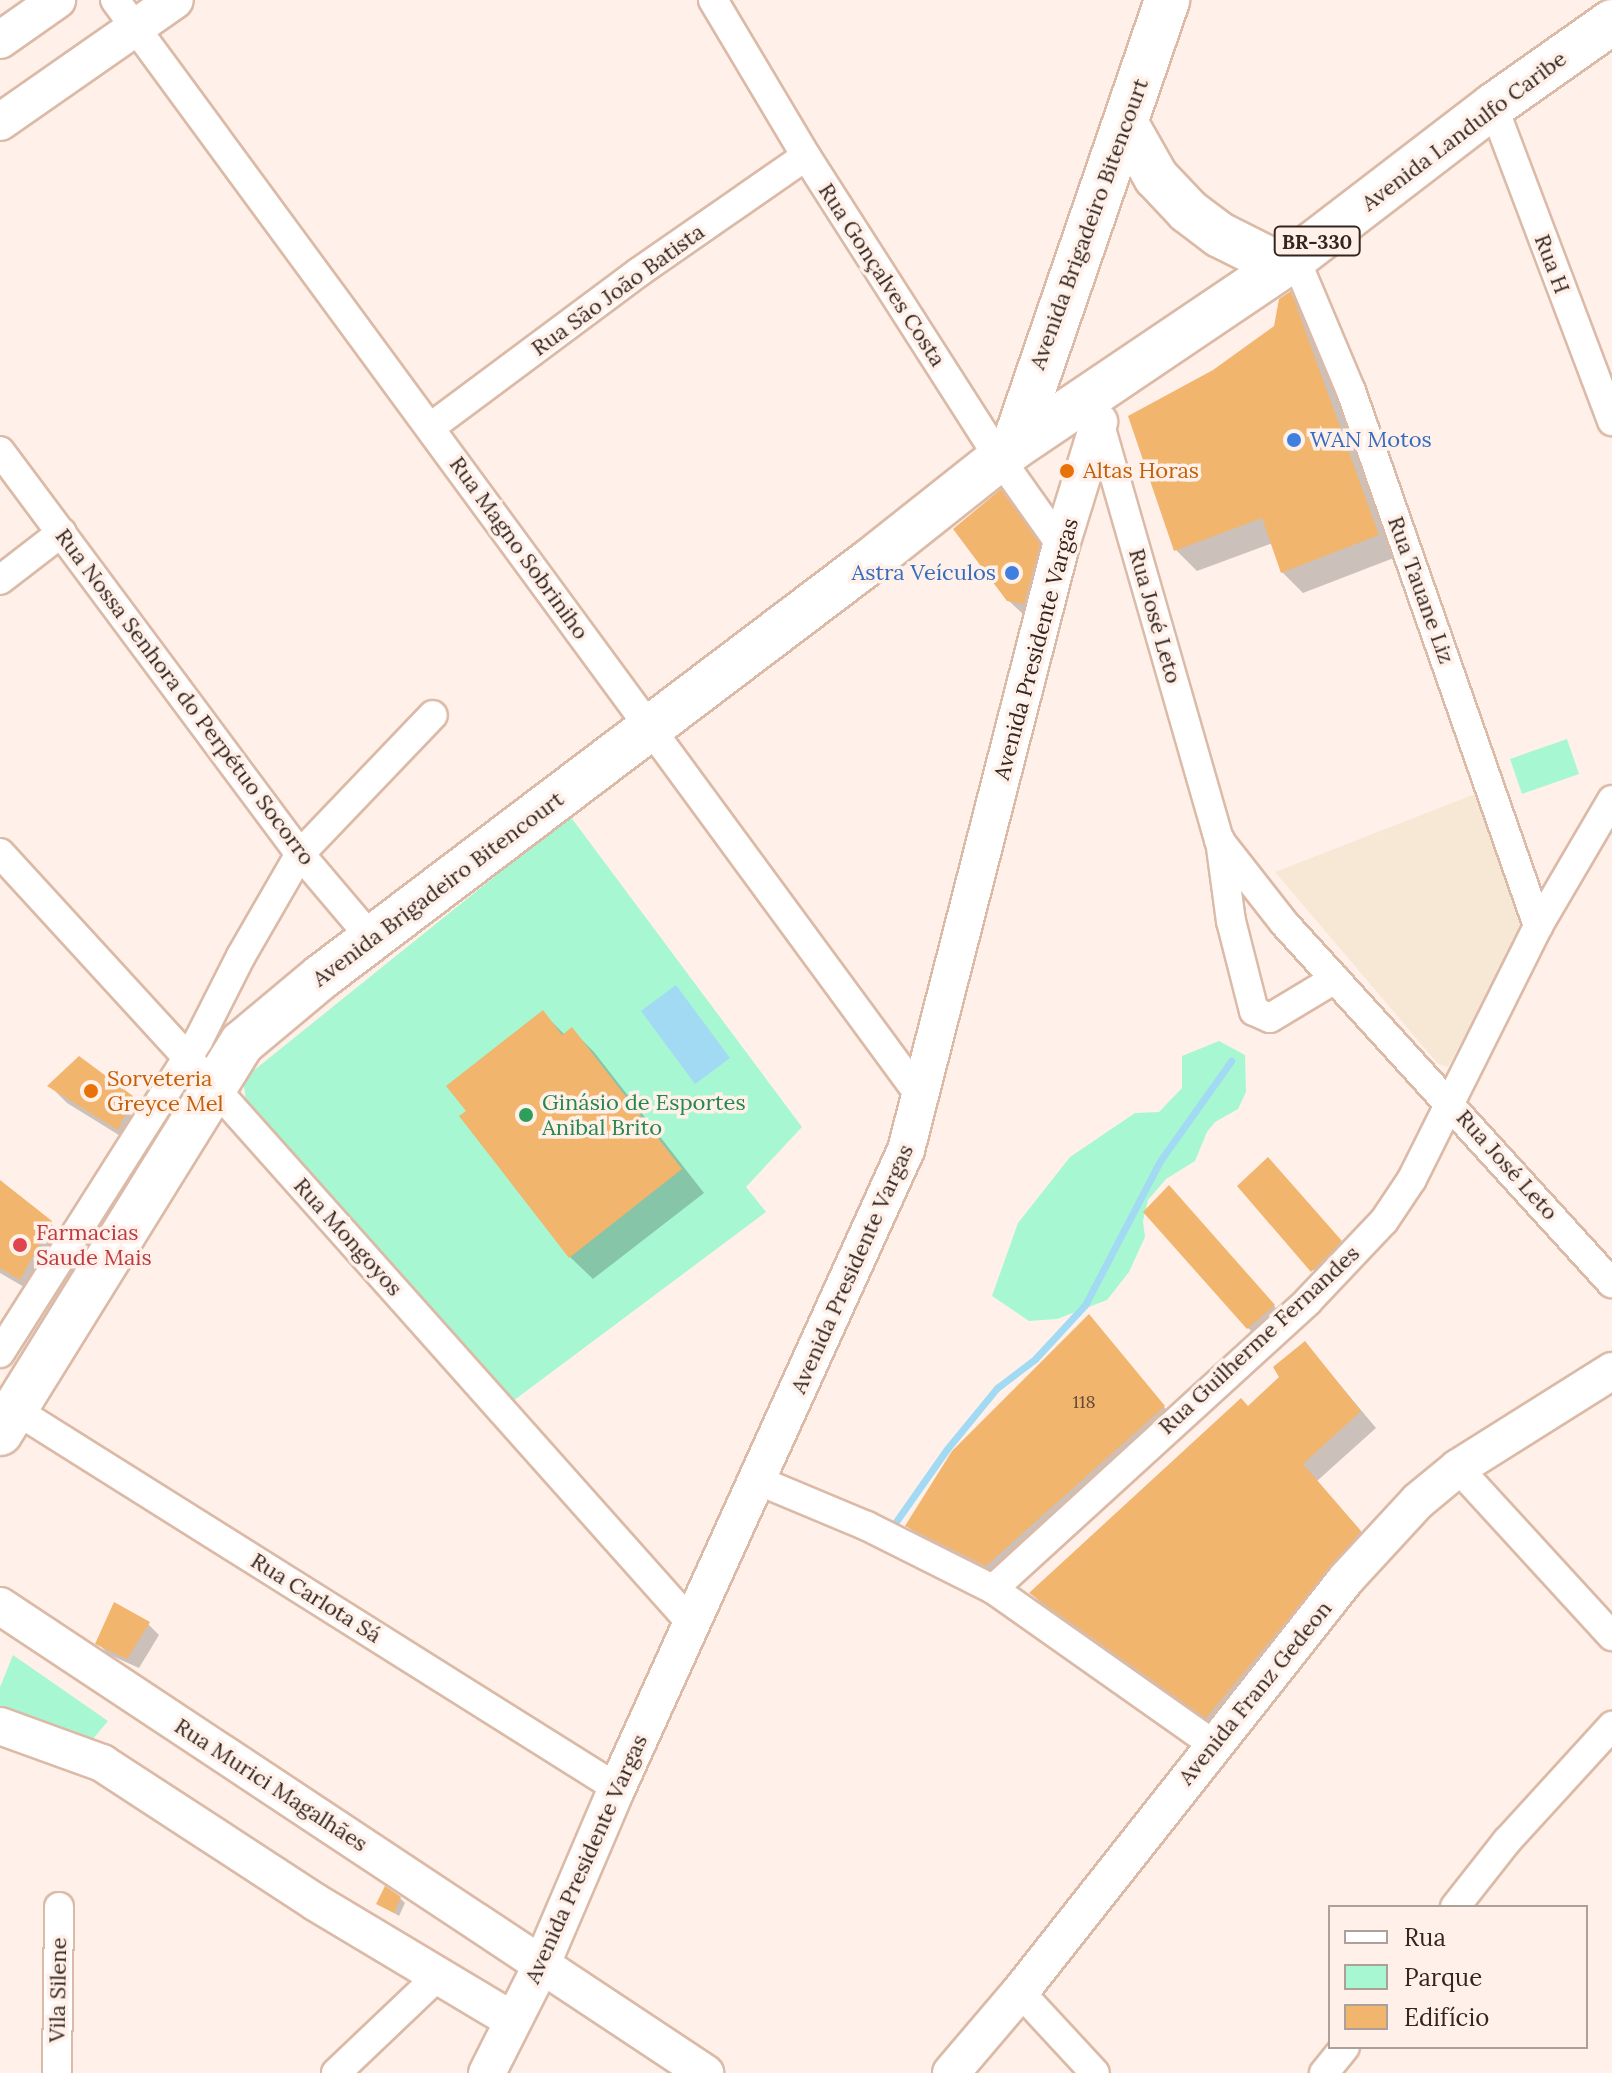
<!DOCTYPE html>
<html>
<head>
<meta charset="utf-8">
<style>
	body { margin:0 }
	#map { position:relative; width:1612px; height:2073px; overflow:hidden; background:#fff1e9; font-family:Lora,serif }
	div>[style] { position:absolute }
	.commercial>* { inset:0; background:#f7e8d5 }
	.green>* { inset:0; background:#a8f7d3 }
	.water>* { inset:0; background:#a2daf4 }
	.shadow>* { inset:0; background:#0003 }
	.stream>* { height:7px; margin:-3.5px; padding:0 3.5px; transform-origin:3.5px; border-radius:3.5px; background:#a2daf4 }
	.building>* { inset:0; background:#f1b56e }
	.roads { filter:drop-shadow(2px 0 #dbbaa7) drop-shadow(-2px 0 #dbbaa7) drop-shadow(0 2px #dbbaa7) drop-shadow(0 -2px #dbbaa7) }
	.minor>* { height:28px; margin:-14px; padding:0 14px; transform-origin:14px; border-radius:14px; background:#fff }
	.tertiary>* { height:36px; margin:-18px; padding:0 18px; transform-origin:18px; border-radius:18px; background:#fff }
	.primary>* { height:44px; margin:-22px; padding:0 22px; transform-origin:22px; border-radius:22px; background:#fff }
	.dots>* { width:22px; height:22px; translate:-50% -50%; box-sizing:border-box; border:4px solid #fff1e9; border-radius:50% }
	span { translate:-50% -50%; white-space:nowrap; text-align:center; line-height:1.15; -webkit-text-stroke:7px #fff1e9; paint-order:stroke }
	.number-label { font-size:18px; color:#624a33 }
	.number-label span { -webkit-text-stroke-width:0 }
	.shield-label span { padding:2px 6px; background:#fff1e9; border:2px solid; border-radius:6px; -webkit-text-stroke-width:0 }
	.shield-label { font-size:20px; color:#33261f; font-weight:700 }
	.street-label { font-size:22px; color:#33261f }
	.shop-label { font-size:22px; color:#366cbe }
	.left { translate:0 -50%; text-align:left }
	.right { translate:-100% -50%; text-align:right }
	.food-label { font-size:22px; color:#c56008 }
	.leisure-label { font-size:22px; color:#27864d }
	.health-label { font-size:22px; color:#be3a42 }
	.legend { position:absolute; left:1328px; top:1905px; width:260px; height:144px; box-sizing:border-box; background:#fff1e9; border:2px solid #ada098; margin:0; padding:10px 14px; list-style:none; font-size:24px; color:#33261f }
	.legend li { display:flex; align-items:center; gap:16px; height:40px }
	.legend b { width:40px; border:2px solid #ada098 }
</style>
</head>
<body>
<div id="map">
	<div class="commercial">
		<i style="clip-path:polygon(1475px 794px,1528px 920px,1448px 1067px,1438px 1064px,1275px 872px)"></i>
	</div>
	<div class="green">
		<i style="clip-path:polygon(1567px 739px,1579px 774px,1522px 794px,1510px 759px)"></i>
		<i style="clip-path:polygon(570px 816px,802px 1127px,746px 1187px,766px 1212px,513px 1401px,246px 1101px,243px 1079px)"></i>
		<i style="clip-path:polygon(1219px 1041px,1245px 1055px,1246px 1092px,1238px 1109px,1215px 1122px,1207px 1132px,1195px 1161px,1166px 1179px,1148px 1200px,1143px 1221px,1145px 1237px,1129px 1272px,1107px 1300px,1057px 1319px,1029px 1321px,992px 1296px,1018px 1223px,1070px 1157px,1135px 1113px,1159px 1112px,1182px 1088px,1182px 1056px)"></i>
		<i style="clip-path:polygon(13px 1655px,108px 1721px,87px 1746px,0 1710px,0 1687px)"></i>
	</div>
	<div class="water">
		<i style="clip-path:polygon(676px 985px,730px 1058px,695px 1084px,641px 1011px)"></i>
	</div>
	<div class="shadow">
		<i style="clip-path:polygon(1290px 294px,1311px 315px,1399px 556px,1303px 593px,1282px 572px,1273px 543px,1197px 571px,1176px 550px,1214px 372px,1276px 327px)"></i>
		<i style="clip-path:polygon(1001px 492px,1017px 509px,1056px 563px,1026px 617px,1008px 600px)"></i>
		<i style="clip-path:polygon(543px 1013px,565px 1035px,572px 1030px,594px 1052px,704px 1193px,593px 1279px,570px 1257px,469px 1111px)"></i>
		<i style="clip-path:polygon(50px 1086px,132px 1098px,149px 1115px,135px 1145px,67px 1103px)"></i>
		<i style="clip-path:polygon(1279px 1171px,1351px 1253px,1324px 1282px,1240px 1187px)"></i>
		<i style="clip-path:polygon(0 1197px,50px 1223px,67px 1240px,38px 1295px,0 1273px)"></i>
		<i style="clip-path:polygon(1179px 1199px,1284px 1317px,1259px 1338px,1248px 1328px)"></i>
		<i style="clip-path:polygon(1094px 1322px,1169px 1413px,992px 1571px,913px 1531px,907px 1526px)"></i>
		<i style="clip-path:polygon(1305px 1343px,1376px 1428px,1317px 1481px,1376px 1549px,1223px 1733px,1047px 1609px,1031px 1593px,1282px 1378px)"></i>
		<i style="clip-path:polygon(148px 1624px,159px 1635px,139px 1668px,108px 1654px,98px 1643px)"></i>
		<i style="clip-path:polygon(400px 1898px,405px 1903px,399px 1916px,379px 1904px)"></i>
	</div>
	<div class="stream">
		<i style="left:895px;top:1523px;width:90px;rotate:-54.9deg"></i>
		<i style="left:947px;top:1449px;width:79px;rotate:-50.7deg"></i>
		<i style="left:997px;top:1388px;width:48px;rotate:-37.3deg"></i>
		<i style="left:1035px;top:1359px;width:74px;rotate:-47.2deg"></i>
		<i style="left:1085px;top:1305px;width:162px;rotate:-62.5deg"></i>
		<i style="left:1160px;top:1161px;width:123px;rotate:-54.6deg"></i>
	</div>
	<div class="building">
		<i style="clip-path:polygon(1291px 291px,1379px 535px,1281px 573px,1262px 518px,1174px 551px,1128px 416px,1213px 370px,1274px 326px,1279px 299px)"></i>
		<i style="clip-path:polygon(1001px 489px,1040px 544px,1024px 604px,1007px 601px,953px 529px)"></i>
		<i style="clip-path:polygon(543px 1010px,562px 1035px,572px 1027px,682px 1169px,569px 1258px,459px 1116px,466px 1111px,446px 1086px)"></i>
		<i style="clip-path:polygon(79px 1056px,133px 1096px,118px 1130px,47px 1086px)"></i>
		<i style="clip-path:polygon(1268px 1157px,1342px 1241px,1311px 1272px,1237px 1186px)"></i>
		<i style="clip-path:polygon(0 1180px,52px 1221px,20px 1280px,0 1268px)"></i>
		<i style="clip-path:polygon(1169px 1185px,1275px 1305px,1247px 1329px,1143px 1212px)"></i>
		<i style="clip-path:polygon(1089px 1314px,1165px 1406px,986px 1566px,905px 1526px,952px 1451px)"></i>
		<i style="clip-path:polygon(1305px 1341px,1361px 1411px,1303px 1464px,1361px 1531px,1206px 1718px,1029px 1593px,1241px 1398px,1248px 1406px,1279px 1377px,1273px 1367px)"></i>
		<i style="clip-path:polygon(114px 1602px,150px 1622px,127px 1659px,95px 1644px)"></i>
		<i style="clip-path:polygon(385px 1886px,401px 1897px,394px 1913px,376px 1904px)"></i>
	</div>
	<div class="roads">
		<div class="minor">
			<i style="left:115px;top:0;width:1363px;rotate:53.69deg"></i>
			<i style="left:713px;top:0;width:182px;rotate:59.2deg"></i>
			<i style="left:806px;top:156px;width:356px;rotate:57.4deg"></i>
			<i style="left:998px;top:456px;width:109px;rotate:54.7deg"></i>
			<i style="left:1493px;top:106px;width:337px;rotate:69.3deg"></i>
			<i style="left:1295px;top:258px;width:144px;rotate:67.2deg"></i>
			<i style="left:1351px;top:391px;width:567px;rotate:70.73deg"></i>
			<i style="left:1098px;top:418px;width:439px;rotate:74deg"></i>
			<i style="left:1219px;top:840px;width:105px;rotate:51.9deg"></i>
			<i style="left:1284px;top:923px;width:487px;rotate:47.7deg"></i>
			<i style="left:431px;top:427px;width:259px;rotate:-36.7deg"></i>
			<i style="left:639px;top:272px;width:203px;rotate:-34.8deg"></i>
			<i style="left:0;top:451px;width:502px;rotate:53.34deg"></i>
			<i style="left:300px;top:854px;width:113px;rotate:49.7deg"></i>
			<i style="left:0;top:580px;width:78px;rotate:-37.7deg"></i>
			<i style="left:1220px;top:840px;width:82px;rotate:82.3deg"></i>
			<i style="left:1231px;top:921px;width:93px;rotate:75.7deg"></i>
			<i style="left:1254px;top:1011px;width:17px;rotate:24deg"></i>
			<i style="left:1270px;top:1018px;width:76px;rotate:-31deg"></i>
			<i style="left:0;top:853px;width:277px;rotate:47.5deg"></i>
			<i style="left:187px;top:1057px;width:759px;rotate:48.31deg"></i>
			<i style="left:0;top:1353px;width:370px;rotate:-57.6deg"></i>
			<i style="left:198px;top:1041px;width:95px;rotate:-63.2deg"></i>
			<i style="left:241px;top:956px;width:118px;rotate:-60deg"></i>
			<i style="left:300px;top:854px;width:192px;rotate:-46.3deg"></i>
			<i style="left:14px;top:1409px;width:712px;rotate:32.15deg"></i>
			<i style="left:1458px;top:1468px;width:228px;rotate:47.5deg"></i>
			<i style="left:757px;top:1480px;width:119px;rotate:22.7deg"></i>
			<i style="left:867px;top:1526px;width:141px;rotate:26.6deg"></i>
			<i style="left:993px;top:1589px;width:269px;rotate:35.2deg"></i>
			<i style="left:993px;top:1589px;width:427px;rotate:-42.4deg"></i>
			<i style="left:1308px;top:1301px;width:110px;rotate:-46.5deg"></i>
			<i style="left:1384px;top:1221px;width:50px;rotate:-56.3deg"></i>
			<i style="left:1412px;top:1179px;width:283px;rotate:-63.5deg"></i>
			<i style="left:1538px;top:926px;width:146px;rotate:-59.6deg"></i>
			<i style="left:1455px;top:1907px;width:84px;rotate:-51.8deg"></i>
			<i style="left:1507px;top:1841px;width:156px;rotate:-47.6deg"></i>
			<i style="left:1020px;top:1992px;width:110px;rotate:47.2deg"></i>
			<i style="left:57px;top:2073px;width:166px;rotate:-89.3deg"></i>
			<i style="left:336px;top:2073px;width:141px;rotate:-43.6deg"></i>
			<i style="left:1324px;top:2073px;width:33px;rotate:-51deg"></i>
		</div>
		<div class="tertiary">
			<i style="left:0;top:40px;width:70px;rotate:-35.1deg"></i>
			<i style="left:0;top:122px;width:213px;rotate:-34.9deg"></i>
			<i style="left:0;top:1606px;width:846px;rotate:33.52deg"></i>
			<i style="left:0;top:1726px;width:109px;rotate:19.9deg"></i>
			<i style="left:102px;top:1763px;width:254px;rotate:33.1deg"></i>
			<i style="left:315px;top:1902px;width:230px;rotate:30.9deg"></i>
			<i style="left:487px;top:2073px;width:120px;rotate:-63.2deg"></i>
			<i style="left:541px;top:1966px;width:194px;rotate:-66.9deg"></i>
			<i style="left:617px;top:1788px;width:700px;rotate:-65.63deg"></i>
			<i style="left:906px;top:1150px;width:625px;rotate:-75.63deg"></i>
			<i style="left:1061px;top:545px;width:129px;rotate:-72.8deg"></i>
			<i style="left:951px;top:2073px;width:106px;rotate:-49.6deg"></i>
			<i style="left:1020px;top:1992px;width:526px;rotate:-51.71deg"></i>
			<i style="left:1346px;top:1579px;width:106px;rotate:-47.3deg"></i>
			<i style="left:1418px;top:1501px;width:52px;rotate:-39.5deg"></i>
			<i style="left:1458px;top:1468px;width:182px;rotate:-32.2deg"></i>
		</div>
		<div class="primary">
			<i style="left:1126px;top:124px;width:61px;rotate:60.5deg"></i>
			<i style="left:1156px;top:177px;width:47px;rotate:46.7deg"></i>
			<i style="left:1188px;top:211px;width:40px;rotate:37deg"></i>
			<i style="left:1220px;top:235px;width:69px;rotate:26.6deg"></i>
			<i style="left:1013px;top:448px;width:474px;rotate:-71deg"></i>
			<i style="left:0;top:1433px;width:459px;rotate:-58.2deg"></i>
			<i style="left:242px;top:1043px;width:103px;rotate:-39.9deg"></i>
			<i style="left:321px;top:977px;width:687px;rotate:-37.14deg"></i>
			<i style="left:869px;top:562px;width:184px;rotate:-38.4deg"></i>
			<i style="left:1013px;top:448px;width:340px;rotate:-34deg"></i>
			<i style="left:1295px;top:258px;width:250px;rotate:-37.5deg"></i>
			<i style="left:1493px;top:106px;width:146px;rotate:-35.2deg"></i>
		</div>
	</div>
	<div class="dots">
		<i style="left:1294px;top:440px;background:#3f7fe0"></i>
		<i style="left:1067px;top:471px;background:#e8710a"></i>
		<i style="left:1012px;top:573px;background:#3f7fe0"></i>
		<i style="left:91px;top:1091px;background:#e8710a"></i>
		<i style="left:526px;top:1115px;background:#2e9e5b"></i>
		<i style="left:20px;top:1245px;background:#e0444e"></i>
	</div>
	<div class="number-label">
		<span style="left:1084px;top:1402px">118</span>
	</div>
	<div class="shield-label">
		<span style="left:1317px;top:241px">BR-330</span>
	</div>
	<div class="street-label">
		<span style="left:1464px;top:131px;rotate:-37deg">Avenida Landulfo Caribe</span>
		<span style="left:1089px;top:224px;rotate:-70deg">Avenida Brigadeiro Bitencourt</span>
		<span style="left:1552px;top:264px;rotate:69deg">Rua H</span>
		<span style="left:882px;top:275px;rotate:57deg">Rua Gonçalves Costa</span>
		<span style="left:618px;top:290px;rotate:-36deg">Rua São João Batista</span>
		<span style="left:519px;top:548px;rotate:54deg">Rua Magno Sobriniho</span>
		<span style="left:1421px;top:590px;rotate:70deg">Rua Tauane Liz</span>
		<span style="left:1155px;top:616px;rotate:74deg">Rua José Leto</span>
		<span style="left:1036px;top:649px;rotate:-75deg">Avenida Presidente Vargas</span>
		<span style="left:185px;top:697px;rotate:53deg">Rua Nossa Senhora do Perpétuo Socorro</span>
		<span style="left:438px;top:889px;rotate:-37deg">Avenida Brigadeiro Bitencourt</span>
		<span style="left:1507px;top:1165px;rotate:48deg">Rua José Leto</span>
		<span style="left:348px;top:1237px;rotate:48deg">Rua Mongoyos</span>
		<span style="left:852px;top:1269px;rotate:-66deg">Avenida Presidente Vargas</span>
		<span style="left:1259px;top:1340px;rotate:-43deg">Rua Guilherme Fernandes</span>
		<span style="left:316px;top:1598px;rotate:32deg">Rua Carlota Sá</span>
		<span style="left:1255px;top:1693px;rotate:-51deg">Avenida Franz Gedeon</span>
		<span style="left:271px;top:1785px;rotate:33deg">Rua Murici Magalhães</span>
		<span style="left:586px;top:1859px;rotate:-66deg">Avenida Presidente Vargas</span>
		<span style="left:58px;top:1990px;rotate:-89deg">Vila Silene</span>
	</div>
	<div class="shop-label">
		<span class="left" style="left:1310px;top:440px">WAN Motos</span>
		<span class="right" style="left:996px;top:573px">Astra Veículos</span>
	</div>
	<div class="food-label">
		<span class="left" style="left:1083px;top:471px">Altas Horas</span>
		<span class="left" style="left:107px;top:1091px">Sorveteria<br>Greyce Mel</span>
	</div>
	<div class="leisure-label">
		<span class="left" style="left:542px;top:1115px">Ginásio de Esportes<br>Anibal Brito</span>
	</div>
	<div class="health-label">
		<span class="left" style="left:36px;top:1245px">Farmacias<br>Saude Mais</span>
	</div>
	<ul class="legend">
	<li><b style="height:10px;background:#fff"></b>Rua</li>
	<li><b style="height:22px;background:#a8f7d3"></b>Parque</li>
	<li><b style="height:22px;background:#f1b56e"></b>Edifício</li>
	</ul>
</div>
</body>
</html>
